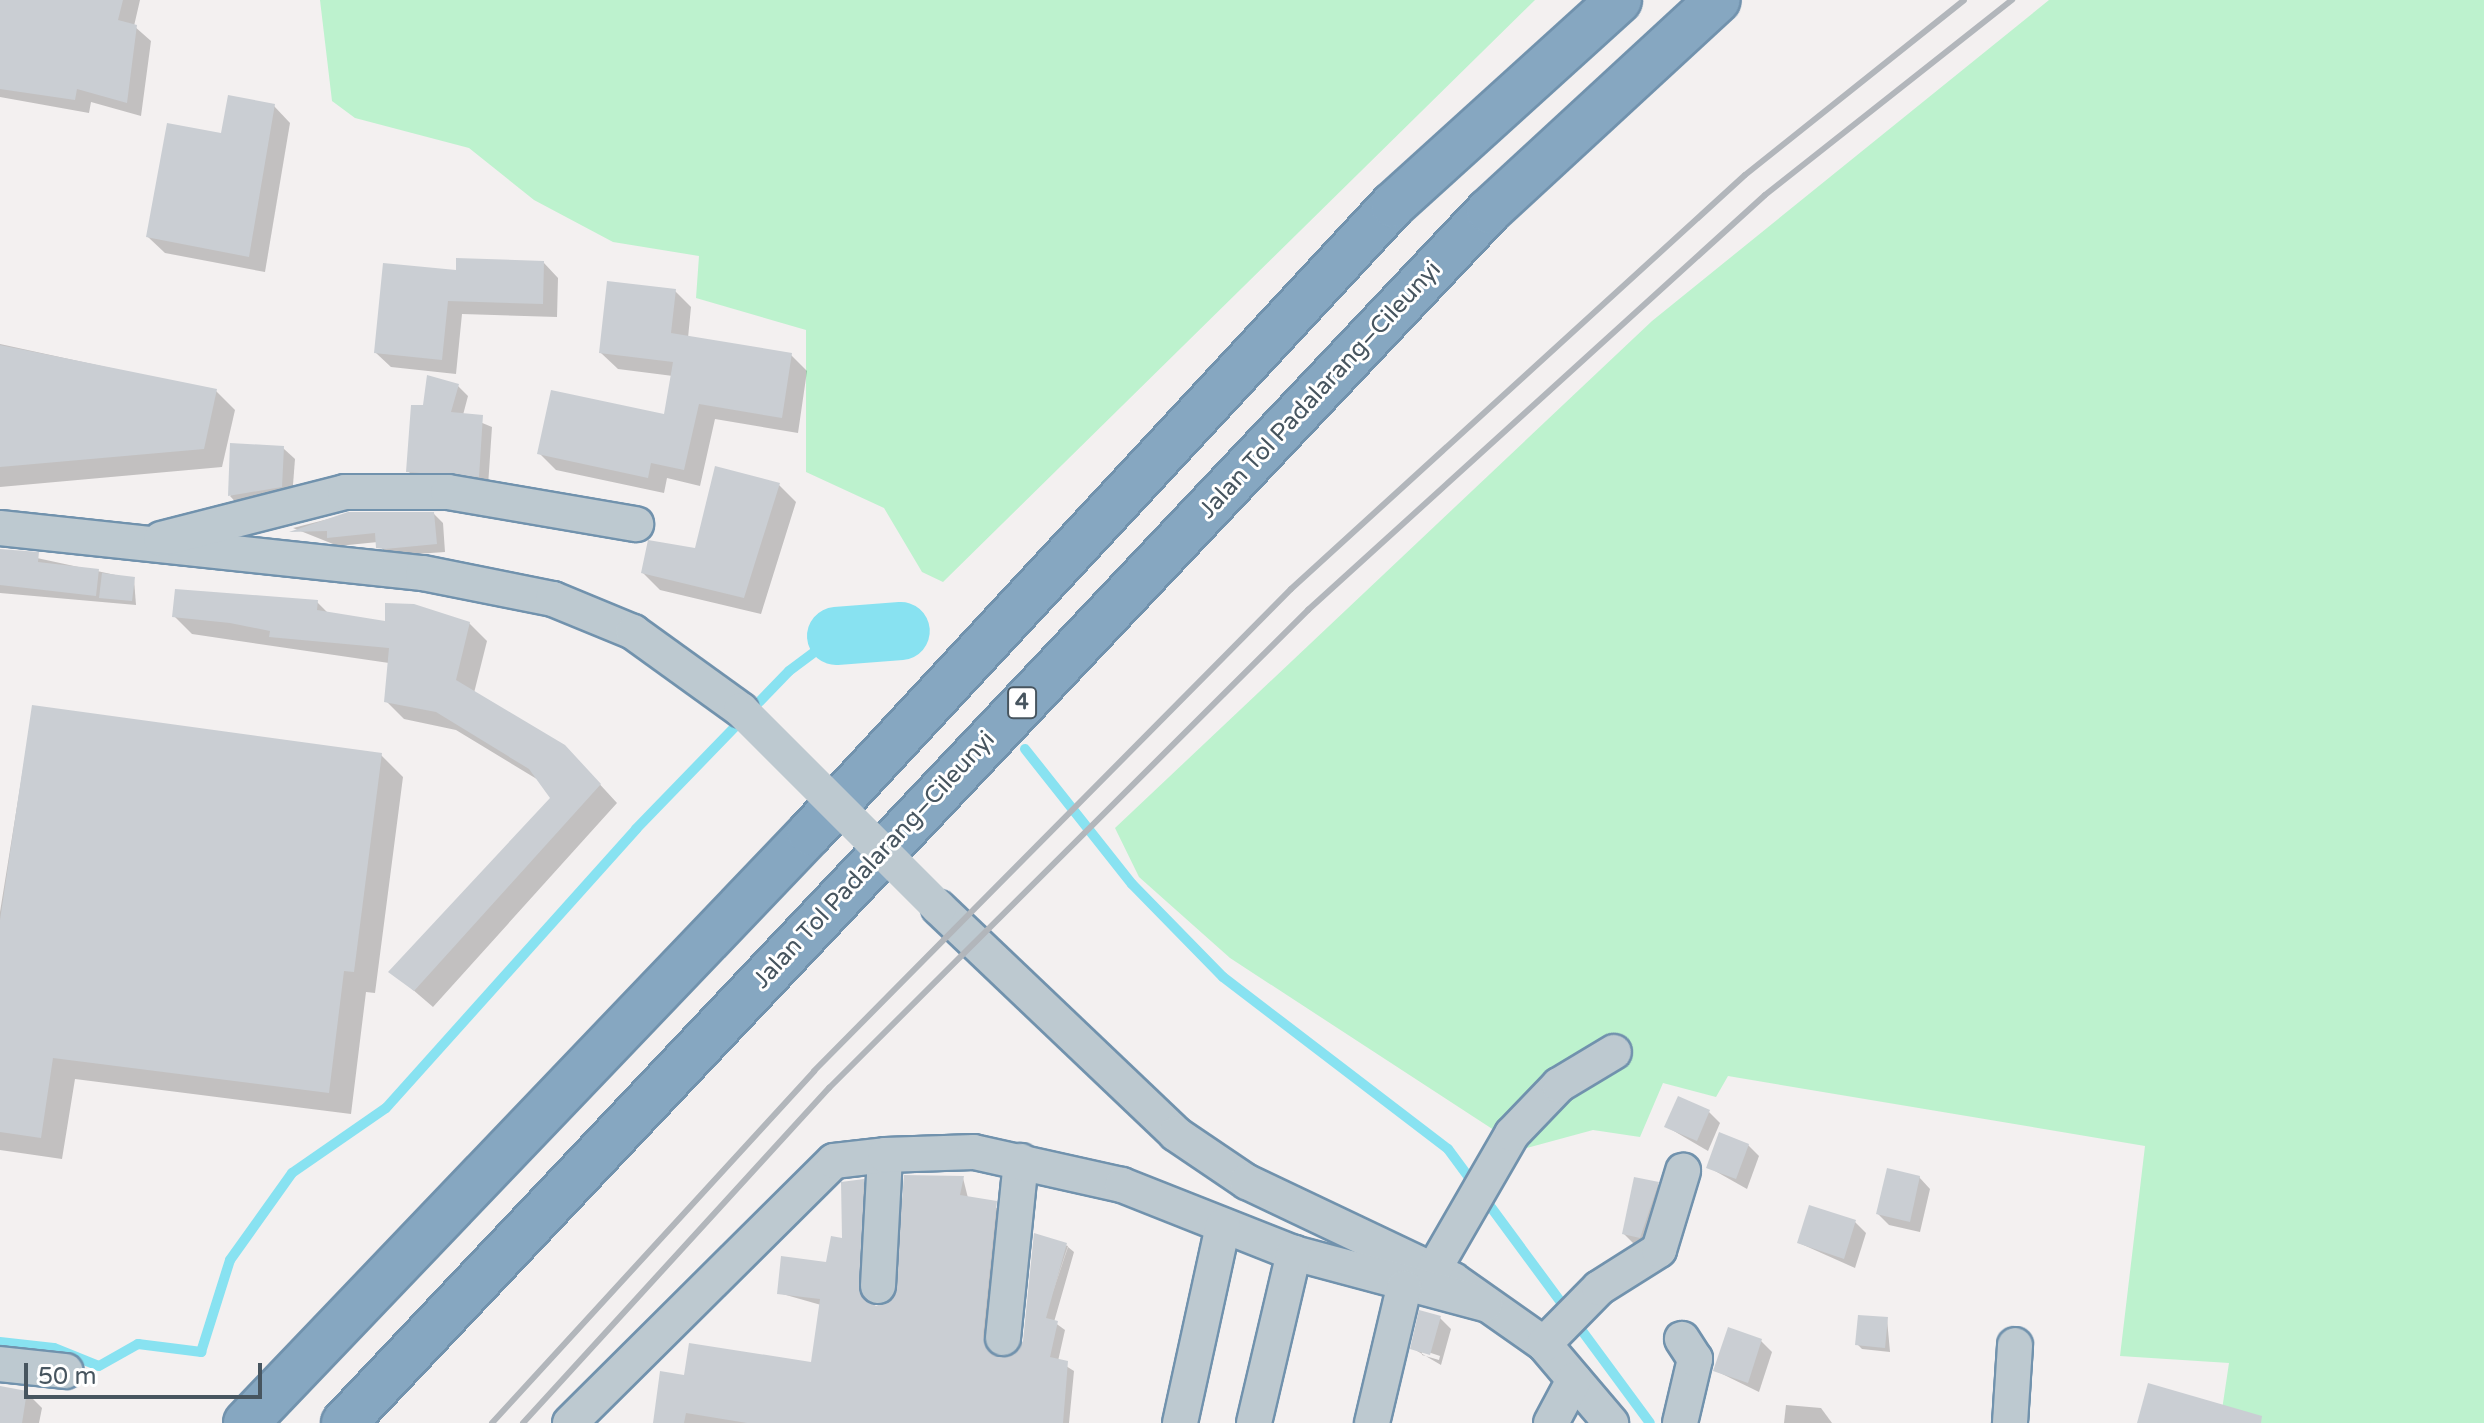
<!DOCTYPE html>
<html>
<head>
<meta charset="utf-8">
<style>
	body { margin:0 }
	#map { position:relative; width:2484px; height:1423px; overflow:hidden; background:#f3f0f0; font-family:"Varela Round",sans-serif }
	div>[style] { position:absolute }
	.green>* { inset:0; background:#bdf2ce }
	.shadow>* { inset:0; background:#0003 }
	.stream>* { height:10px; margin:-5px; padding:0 5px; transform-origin:5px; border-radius:5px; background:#88e2f1 }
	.river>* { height:58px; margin:-29px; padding:0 29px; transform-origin:29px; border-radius:29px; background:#88e2f1 }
	.building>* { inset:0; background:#caced3 }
	.roads { filter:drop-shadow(2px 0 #7192ad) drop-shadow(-2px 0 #7192ad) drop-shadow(0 2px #7192ad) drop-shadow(0 -2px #7192ad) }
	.minor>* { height:34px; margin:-17px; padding:0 17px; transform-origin:17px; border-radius:17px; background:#bdc9d0 }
	.highway>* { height:44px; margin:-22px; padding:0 22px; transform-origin:22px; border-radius:22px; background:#86a7c1 }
	.rail>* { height:6px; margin:-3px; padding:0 3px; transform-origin:3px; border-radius:3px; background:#b2b6bb }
	.minor-bridge>* { height:34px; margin:-17px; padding:0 17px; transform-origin:17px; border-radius:17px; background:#bdc9d0 }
	span { translate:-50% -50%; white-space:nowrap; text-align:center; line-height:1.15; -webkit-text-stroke:6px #fff; paint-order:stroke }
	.shield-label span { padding:2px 6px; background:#fff; border:2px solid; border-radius:6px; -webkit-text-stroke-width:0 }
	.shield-label { font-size:22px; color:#47555f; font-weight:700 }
	.street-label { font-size:24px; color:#47555f }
	.scale { position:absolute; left:24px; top:1363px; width:238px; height:36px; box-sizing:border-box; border:4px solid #47555f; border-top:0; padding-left:10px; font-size:24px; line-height:28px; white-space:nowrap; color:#47555f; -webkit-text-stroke:6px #fff; paint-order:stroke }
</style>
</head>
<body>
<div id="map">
	<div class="green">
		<i style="clip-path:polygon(320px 0,1535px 0,943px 582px,922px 572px,884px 508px,806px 472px,806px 330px,696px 298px,699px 256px,613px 242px,534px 200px,469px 148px,355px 118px,332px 101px)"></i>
		<i style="clip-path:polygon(2049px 0,2484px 0,2484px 1423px,2220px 1423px,2229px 1363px,2120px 1356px,2145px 1146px,1728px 1076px,1716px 1097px,1663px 1083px,1640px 1137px,1593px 1130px,1523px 1149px,1230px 958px,1139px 877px,1115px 828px,1652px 321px)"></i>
	</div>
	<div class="shadow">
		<i style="clip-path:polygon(0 0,140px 0,134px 26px,151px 41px,141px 116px,91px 102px,89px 113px,0 97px)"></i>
		<i style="clip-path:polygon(274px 106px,290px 123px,265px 272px,165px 253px,148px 237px,223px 135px)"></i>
		<i style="clip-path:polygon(544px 263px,558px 278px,557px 317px,462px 314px,456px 374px,391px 367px,376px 353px,458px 272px)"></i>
		<i style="clip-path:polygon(675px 291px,691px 307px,688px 338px,791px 355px,807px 371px,798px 433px,715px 419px,700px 486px,667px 478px,664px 493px,556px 470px,540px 454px,666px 416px,673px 376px,618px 369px,601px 353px)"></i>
		<i style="clip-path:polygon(0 344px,216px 391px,235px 410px,222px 467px,0 487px)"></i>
		<i style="clip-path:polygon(458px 386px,468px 396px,463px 415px,492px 427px,488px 486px,418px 481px,408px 471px,425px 407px)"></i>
		<i style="clip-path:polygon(283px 448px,295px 459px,292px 498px,240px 507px,230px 496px)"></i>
		<i style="clip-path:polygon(779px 485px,796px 502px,761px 614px,660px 590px,643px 573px,697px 551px)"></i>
		<i style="clip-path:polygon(348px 514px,434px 514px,443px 523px,445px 552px,387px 556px,378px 542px,338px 546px,293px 528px)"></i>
		<i style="clip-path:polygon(0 550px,134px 579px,136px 605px,0 593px)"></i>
		<i style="clip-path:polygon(317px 602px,330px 615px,387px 624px,469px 623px,487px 641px,474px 693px,583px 766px,617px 803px,433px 1007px,391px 971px,553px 798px,540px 781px,456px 730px,404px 719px,386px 701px,389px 663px,192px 634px,174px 616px)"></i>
		<i style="clip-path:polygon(33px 707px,381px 755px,403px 777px,375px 993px,366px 992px,351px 1114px,75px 1079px,62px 1159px,0 1150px,0 912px)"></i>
		<i style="clip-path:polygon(1709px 1112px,1720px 1123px,1708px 1151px,1667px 1127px)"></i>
		<i style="clip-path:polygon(1748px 1145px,1759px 1156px,1747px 1189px,1708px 1167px)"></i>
		<i style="clip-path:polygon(906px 1177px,963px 1178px,968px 1198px,1003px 1210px,990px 1345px,1001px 1360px,1025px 1342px,1036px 1236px,1068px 1246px,1041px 1327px,1068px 1247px,1074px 1252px,1054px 1322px,1065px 1330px,1058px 1361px,1074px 1371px,1069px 1423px,655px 1423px,661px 1374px,686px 1377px,691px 1345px,812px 1365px,821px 1305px,779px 1293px,783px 1259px,828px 1264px,832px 1238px,844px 1240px,843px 1184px,863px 1181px,870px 1189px,865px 1295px,876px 1308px,900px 1289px)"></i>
		<i style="clip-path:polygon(1919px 1177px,1930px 1189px,1920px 1232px,1889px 1225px,1878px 1214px)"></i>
		<i style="clip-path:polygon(1658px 1184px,1669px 1195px,1651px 1248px,1635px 1245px,1624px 1234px)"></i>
		<i style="clip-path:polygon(1855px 1222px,1866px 1233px,1855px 1268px,1799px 1243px)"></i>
		<i style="clip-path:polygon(evenodd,1440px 1318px,1451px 1329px,1441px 1365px,1412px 1348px,1440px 1318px,1422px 1350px,1440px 1356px,1439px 1360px,1422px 1355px,1422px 1350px)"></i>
		<i style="clip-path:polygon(1887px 1319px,1890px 1352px,1862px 1349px,1857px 1344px)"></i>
		<i style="clip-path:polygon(1761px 1341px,1772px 1352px,1759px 1392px,1716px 1371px)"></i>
		<i style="clip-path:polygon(0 1389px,26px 1392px,42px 1408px,39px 1423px,0 1423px)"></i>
		<i style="clip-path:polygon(1786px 1405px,1821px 1408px,1832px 1423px,1784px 1423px)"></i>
	</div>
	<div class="stream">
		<i style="left:1025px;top:749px;width:172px;rotate:51.6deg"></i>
		<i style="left:1132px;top:884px;width:130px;rotate:45.6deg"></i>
		<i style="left:1223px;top:977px;width:283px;rotate:37.4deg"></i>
		<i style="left:1448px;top:1149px;width:340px;rotate:53.6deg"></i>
		<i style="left:0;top:1342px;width:54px;rotate:6.3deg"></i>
		<i style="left:54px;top:1348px;width:48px;rotate:21.8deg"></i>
		<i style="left:99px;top:1366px;width:45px;rotate:-29.4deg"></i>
		<i style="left:138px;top:1344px;width:64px;rotate:7.2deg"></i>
		<i style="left:201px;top:1352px;width:96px;rotate:-72.5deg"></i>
		<i style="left:230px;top:1260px;width:107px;rotate:-54.5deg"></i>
		<i style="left:292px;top:1173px;width:114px;rotate:-34.7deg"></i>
		<i style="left:386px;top:1108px;width:375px;rotate:-48.1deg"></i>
		<i style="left:636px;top:829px;width:220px;rotate:-45.9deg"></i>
		<i style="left:789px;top:671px;width:59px;rotate:-36.7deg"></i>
	</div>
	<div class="river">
		<i style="left:836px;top:636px;width:65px;rotate:-4.4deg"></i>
	</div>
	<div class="building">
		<i style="clip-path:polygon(0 0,123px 0,118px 20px,137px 25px,127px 103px,77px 89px,75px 100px,0 89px)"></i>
		<i style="clip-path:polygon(228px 95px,275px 104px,249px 257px,146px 237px,167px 123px,221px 133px)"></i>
		<i style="clip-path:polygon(456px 258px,544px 261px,543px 304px,448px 301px,442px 360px,374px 353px,383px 263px,456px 270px)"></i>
		<i style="clip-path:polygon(607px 281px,676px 289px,671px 333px,792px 353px,782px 418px,699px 404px,684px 470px,651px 463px,648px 478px,537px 454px,551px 390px,664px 414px,673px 362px,599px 353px)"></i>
		<i style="clip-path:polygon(0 345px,217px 389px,204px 449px,0 467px)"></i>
		<i style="clip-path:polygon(427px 375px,459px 384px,451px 412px,483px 415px,479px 477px,406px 472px,411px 405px,423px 405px)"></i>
		<i style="clip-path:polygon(230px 443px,284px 446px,282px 487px,228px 496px)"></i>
		<i style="clip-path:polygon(715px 466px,780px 483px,744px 598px,641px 573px,648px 540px,695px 548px)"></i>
		<i style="clip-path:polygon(348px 512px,434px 512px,437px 544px,385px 549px,376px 548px,375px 533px,327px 538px,327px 531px,289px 532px)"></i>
		<i style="clip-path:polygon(0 549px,39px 552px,38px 562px,99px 569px,96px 596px,0 585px)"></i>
		<i style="clip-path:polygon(102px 573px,135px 577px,132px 601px,99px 598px)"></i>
		<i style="clip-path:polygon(175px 589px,318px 600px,317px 610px,385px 621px,385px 603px,414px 604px,470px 622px,456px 680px,565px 745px,601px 784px,414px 991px,388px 972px,550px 798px,529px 769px,436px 712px,384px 702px,389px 648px,269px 637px,270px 631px,230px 623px,172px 617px)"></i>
		<i style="clip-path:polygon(32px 705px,382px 753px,354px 972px,344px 971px,329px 1093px,53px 1058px,41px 1138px,0 1132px,0 920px)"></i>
		<i style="clip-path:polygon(1678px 1096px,1710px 1110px,1697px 1141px,1664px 1127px)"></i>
		<i style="clip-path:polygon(1719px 1132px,1749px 1144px,1736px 1179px,1706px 1168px)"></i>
		<i style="clip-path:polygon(1887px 1168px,1920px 1176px,1910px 1222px,1876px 1214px)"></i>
		<i style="clip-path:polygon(904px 1175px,964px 1176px,960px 1195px,997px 1201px,983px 1336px,992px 1355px,1012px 1356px,1023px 1341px,1034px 1233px,1067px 1243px,1046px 1318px,1058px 1321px,1050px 1357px,1068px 1361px,1063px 1423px,747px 1423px,686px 1413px,684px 1423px,653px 1423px,660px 1371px,684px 1375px,689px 1343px,811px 1362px,820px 1299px,777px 1294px,781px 1256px,826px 1262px,831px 1236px,842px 1238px,841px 1182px,864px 1179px,860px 1294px,876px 1306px,894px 1298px)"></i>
		<i style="clip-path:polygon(1634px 1177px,1659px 1182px,1640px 1238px,1622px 1234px)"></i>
		<i style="clip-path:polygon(1809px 1205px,1856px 1220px,1844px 1259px,1797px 1243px)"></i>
		<i style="clip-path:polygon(1419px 1310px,1441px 1316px,1430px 1355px,1410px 1349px)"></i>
		<i style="clip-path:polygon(1858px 1315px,1888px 1317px,1885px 1348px,1855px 1345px)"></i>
		<i style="clip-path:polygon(1728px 1327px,1762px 1339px,1748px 1383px,1713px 1371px)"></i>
		<i style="clip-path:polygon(2148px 1383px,2262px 1416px,2261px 1423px,2137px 1423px)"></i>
		<i style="clip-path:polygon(0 1386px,27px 1391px,22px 1423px,0 1423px)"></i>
	</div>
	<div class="roads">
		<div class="minor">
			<i style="left:0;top:528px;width:425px;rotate:6.1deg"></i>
			<i style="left:423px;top:573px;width:133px;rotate:11.3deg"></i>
			<i style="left:553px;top:599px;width:87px;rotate:22.4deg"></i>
			<i style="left:633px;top:632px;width:133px;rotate:35.8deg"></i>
			<i style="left:161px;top:539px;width:190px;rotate:-14.3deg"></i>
			<i style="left:345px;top:492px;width:103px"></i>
			<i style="left:448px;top:492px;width:191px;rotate:9.7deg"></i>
			<i style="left:939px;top:908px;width:327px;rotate:43.6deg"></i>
			<i style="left:1176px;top:1134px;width:86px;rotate:34.1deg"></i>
			<i style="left:1247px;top:1182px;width:228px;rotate:25.4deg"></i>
			<i style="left:1453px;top:1280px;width:111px;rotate:35.1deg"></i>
			<i style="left:1544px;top:1344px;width:104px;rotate:49.7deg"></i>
			<i style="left:1434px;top:1269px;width:156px;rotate:-60deg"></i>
			<i style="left:1512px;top:1134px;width:68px;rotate:-46.2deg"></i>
			<i style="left:1559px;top:1085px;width:64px;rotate:-31deg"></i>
			<i style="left:878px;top:1286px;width:131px;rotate:-86.9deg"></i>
			<i style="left:1003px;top:1338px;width:178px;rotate:-84.2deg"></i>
			<i style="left:1544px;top:1344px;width:78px;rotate:-45.5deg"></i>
			<i style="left:1599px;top:1288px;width:71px;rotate:-32.3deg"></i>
			<i style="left:1659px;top:1250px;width:83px;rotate:-73.1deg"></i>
			<i style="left:0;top:1364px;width:66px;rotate:6.1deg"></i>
			<i style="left:570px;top:1423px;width:372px;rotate:-44.8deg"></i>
			<i style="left:834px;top:1161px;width:51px;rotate:-6.7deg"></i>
			<i style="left:885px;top:1155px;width:89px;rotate:-1.9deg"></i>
			<i style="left:974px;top:1152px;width:152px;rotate:12.6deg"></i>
			<i style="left:1122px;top:1185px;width:185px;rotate:21.6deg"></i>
			<i style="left:1294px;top:1253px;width:198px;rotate:15deg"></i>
			<i style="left:1180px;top:1423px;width:202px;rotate:-77.7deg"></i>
			<i style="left:1254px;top:1423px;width:175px;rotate:-76.8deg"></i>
			<i style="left:1372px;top:1423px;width:139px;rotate:-76.7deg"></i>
			<i style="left:1551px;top:1423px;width:49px;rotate:-61.9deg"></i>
			<i style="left:1680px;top:1423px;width:66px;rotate:-76.8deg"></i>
			<i style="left:1695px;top:1359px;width:24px;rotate:-123deg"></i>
			<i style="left:2010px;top:1423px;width:78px;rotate:-86.3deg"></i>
		</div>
		<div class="highway">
			<i style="left:246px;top:1423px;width:816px;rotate:-46.29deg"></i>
			<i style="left:810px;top:833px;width:857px;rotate:-47.13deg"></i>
			<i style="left:1393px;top:205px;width:305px;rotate:-42.2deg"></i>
			<i style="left:344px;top:1423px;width:1667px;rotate:-46.63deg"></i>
			<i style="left:1489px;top:211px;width:311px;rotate:-42.7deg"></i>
		</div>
	</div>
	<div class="rail">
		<i style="left:492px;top:1423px;width:477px;rotate:-47.5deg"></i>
		<i style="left:814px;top:1071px;width:678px;rotate:-45.3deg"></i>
		<i style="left:1291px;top:589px;width:614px;rotate:-42.36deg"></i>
		<i style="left:1745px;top:175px;width:280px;rotate:-38.6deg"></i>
		<i style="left:523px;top:1423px;width:454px;rotate:-47.6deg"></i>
		<i style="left:829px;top:1088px;width:677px;rotate:-44.94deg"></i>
		<i style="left:1308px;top:610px;width:617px;rotate:-42.24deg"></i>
		<i style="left:1765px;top:195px;width:315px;rotate:-38.3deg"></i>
	</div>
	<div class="minor-bridge">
		<i style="left:741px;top:710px;width:280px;rotate:45deg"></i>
	</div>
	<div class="shield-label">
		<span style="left:1022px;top:703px">4</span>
	</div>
	<div class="street-label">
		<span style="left:1320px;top:390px;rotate:-47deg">Jalan Tol Padalarang–Cileunyi</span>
		<span style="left:874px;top:860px;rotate:-47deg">Jalan Tol Padalarang–Cileunyi</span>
	</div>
	<div class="scale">50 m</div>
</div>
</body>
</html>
